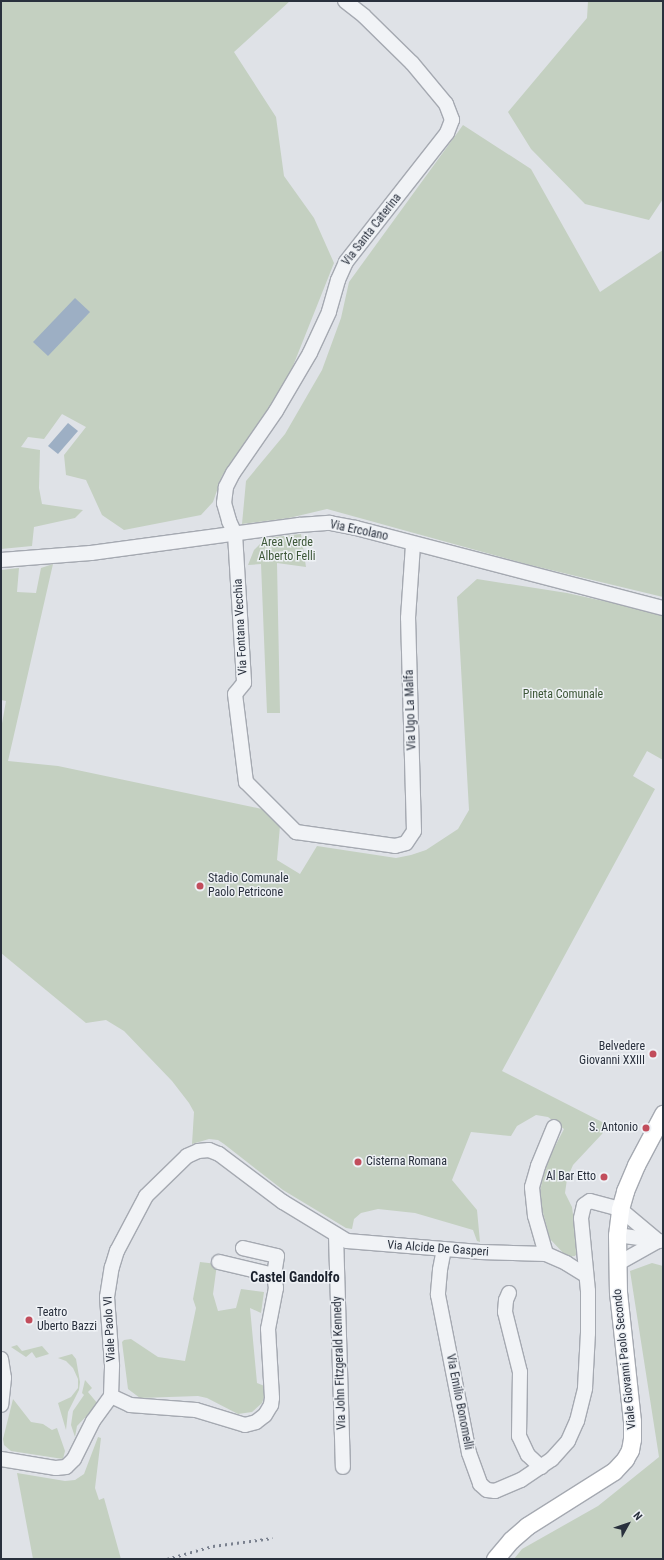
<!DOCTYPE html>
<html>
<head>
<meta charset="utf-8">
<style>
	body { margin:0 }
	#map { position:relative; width:664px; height:1560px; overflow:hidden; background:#dfe2e7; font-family:"Roboto Condensed",sans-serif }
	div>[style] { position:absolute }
	.green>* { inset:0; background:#c4d0c1 }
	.water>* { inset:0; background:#9dafc4 }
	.roads { filter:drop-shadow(1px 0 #a5a9b1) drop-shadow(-1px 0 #a5a9b1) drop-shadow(0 1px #a5a9b1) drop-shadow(0 -1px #a5a9b1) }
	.minor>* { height:14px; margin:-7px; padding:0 7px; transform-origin:7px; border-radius:7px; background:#f1f3f6 }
	.major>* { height:17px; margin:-8.5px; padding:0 8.5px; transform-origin:8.5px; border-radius:8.5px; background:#fff }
	.rail>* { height:3px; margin-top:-1.5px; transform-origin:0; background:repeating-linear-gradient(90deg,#7a818f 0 2px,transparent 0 6px) }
	.dots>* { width:11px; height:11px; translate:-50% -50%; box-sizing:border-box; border:2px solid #eef1f5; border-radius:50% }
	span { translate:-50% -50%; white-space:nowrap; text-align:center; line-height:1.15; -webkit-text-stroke:3px #eef1f5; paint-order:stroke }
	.street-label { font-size:12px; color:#29303d }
	.park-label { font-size:12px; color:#3d5738 }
	.poi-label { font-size:12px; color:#29303d }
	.left { translate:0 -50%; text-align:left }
	.right { translate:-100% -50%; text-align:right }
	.quarter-label { font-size:14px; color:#1b212d; font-weight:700 }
	.frame { position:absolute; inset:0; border:2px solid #29303d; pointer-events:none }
	.north { position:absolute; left:608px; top:1504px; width:40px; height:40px; -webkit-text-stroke:3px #eef1f5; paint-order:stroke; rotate:50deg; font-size:11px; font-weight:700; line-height:16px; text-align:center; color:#29303d }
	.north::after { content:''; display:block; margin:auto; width:14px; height:18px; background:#29303d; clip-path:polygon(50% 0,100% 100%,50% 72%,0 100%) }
</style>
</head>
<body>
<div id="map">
	<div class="green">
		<i style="clip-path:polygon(1px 1px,290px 1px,234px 52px,276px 117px,284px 176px,314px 218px,334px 263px,285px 386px,222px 476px,213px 502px,201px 515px,124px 530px,102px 515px,86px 480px,66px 475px,64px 455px,86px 427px,62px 414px,44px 439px,28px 437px,21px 447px,40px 450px,39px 488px,42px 504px,83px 510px,75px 518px,34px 527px,32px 546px,1px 549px)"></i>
		<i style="clip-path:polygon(588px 1px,663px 1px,663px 199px,649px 220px,585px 204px,531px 149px,508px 112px,587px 18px)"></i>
		<i style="clip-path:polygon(463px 125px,531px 169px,600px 292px,663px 250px,663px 597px,526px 564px,327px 509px,289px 518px,242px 524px,246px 481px,285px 434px,322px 370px,341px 318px,349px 282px)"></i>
		<i style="clip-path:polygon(301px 534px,306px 567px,277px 563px,280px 713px,267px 713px,261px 564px,248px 565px,254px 550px,266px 538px)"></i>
		<i style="clip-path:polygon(53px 564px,8px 761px,58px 766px,262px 809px,280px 826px,277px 860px,300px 874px,317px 846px,396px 858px,411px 855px,426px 850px,458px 829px,469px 810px,457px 597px,477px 579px,567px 593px,663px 614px,663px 760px,647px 751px,633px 776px,655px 789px,502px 1071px,608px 1125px,602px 1134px,573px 1165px,567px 1179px,565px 1193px,572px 1207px,578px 1252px,575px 1256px,567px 1257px,550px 1239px,539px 1198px,543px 1176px,551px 1154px,564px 1129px,548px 1117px,536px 1115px,517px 1126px,511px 1136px,471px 1132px,452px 1180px,477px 1210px,480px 1242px,477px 1241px,473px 1230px,415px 1213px,378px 1209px,361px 1213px,354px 1219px,352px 1229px,346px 1228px,283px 1190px,224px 1144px,218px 1140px,209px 1139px,192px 1144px,194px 1112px,189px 1103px,172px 1081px,124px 1031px,106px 1020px,86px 1023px,1px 953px,1px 729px,6px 701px,1px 700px,1px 570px,19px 568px,17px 592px,36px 593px,41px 568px)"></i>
		<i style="clip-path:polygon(200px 1262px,217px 1264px,213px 1294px,218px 1311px,236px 1308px,241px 1289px,264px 1292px,261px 1313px,250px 1308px,257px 1383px,267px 1387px,266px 1392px,262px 1403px,252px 1412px,238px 1414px,207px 1398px,198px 1396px,140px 1398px,128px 1389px,122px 1342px,124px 1340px,131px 1339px,158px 1357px,185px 1361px,196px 1308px,193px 1299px)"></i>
		<i style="clip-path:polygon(652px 1263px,663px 1266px,663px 1559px,514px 1559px,522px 1549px,598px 1506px,659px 1457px,630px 1271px)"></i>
		<i style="clip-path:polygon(17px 1345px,22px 1351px,42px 1346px,49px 1354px,36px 1358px,32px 1352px,26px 1357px,11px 1347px)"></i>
		<i style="clip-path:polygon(72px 1354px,76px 1359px,80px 1382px,79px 1390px,68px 1412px,66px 1430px,58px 1403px,71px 1397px,78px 1388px,78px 1379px,73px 1368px,66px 1361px,58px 1358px)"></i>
		<i style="clip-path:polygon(85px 1380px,92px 1388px,88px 1392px,98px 1404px,77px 1426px,75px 1437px,71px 1425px,73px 1411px,84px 1395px,82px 1393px)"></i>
		<i style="clip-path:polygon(13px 1399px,31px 1422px,43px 1424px,52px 1430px,57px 1428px,65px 1451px,63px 1459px,11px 1451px,4px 1445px,3px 1439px)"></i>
		<i style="clip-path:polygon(98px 1437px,101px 1438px,95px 1488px,99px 1500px,104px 1498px,121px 1559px,33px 1559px,17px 1473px,65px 1481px,75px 1480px,84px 1474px)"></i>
	</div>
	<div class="water">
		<i style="clip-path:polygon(75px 298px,90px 312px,48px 356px,33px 342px)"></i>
		<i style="clip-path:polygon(68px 423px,78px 431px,58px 454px,48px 446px)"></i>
	</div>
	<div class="roads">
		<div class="minor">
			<i style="left:345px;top:1px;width:24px;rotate:38deg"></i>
			<i style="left:364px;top:16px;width:67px;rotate:44.4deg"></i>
			<i style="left:412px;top:63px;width:53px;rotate:50.3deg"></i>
			<i style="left:446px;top:104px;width:17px;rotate:69deg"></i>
			<i style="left:452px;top:120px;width:14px;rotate:111deg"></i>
			<i style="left:447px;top:133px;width:164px;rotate:128.1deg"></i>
			<i style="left:346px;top:262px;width:20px;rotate:114deg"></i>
			<i style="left:338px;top:280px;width:33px;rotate:106deg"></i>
			<i style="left:329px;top:312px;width:45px;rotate:114.9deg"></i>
			<i style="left:310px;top:353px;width:67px;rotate:120.4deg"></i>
			<i style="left:276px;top:411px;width:75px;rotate:124.7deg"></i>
			<i style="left:233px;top:473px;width:16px;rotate:117deg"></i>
			<i style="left:226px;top:487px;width:16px;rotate:97deg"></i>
			<i style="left:224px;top:503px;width:19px;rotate:74deg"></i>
			<i style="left:229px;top:521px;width:14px;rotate:65deg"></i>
			<i style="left:235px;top:534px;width:149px;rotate:86.5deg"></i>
			<i style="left:244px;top:683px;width:14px;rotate:129deg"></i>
			<i style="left:235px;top:694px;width:89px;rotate:82.9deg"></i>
			<i style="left:246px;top:782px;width:71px;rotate:45deg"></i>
			<i style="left:296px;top:832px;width:100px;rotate:8deg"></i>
			<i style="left:395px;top:846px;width:11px;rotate:-15deg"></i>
			<i style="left:406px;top:843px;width:14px;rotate:-56deg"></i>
			<i style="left:414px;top:831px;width:213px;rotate:-91.6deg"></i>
			<i style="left:408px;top:618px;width:74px;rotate:-86.1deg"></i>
			<i style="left:1px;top:560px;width:90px;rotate:-4.4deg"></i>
			<i style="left:91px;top:553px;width:210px;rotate:-7.7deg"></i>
			<i style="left:299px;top:525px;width:31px;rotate:-4deg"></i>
			<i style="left:330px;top:523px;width:26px;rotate:11deg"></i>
			<i style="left:356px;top:528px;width:317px;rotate:14.6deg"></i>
			<i style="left:336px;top:1235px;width:232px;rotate:88.3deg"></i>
			<i style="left:617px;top:1235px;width:43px;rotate:7.9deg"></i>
			<i style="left:444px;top:1249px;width:21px;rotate:101deg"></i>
			<i style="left:440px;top:1270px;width:25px;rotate:95deg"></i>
			<i style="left:438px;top:1295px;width:161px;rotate:78.9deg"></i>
			<i style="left:469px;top:1453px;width:33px;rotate:70deg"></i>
			<i style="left:480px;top:1484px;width:9px;rotate:41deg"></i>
			<i style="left:487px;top:1490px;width:8px;rotate:7deg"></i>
			<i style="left:495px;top:1491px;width:28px;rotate:-23deg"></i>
			<i style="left:521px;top:1480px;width:37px;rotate:-34deg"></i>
			<i style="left:552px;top:1459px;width:24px;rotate:-48deg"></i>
			<i style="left:568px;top:1441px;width:22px;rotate:-66deg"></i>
			<i style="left:577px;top:1421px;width:34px;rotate:-76deg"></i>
			<i style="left:585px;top:1388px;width:55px;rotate:-86.9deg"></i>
			<i style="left:588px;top:1333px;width:42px;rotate:-90deg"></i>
			<i style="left:588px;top:1291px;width:73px;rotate:-95.5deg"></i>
			<i style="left:581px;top:1218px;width:13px;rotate:-77deg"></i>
			<i style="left:584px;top:1205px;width:7px;rotate:-34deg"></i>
			<i style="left:590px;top:1201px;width:31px;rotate:15deg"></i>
			<i style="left:620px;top:1209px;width:50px;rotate:40.1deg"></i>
			<i style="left:546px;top:1254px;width:40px;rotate:-106deg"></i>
			<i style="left:535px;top:1216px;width:29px;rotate:-96deg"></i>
			<i style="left:532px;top:1187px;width:22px;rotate:-74deg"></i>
			<i style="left:538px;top:1166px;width:42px;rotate:-67.7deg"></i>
			<i style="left:219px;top:1262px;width:57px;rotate:13.3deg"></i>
			<i style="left:617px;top:1264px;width:47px;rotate:-29.3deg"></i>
			<i style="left:509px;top:1293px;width:8px;rotate:113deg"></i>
			<i style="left:506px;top:1300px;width:12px;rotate:95deg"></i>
			<i style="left:505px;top:1312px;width:62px;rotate:76deg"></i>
			<i style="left:520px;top:1372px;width:64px;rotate:90.9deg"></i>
			<i style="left:519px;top:1436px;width:21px;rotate:65deg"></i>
			<i style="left:528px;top:1455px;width:18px;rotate:43deg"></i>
			<i style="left:1px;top:1359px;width:19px;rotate:81deg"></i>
			<i style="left:4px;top:1378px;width:27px;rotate:96deg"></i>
			<i style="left:111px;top:1396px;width:21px;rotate:25deg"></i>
			<i style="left:130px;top:1405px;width:66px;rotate:4.3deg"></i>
			<i style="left:196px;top:1410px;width:51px;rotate:17deg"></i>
			<i style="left:245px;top:1425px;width:11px;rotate:-15deg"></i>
			<i style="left:256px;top:1422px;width:11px;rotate:-38deg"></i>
			<i style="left:265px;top:1415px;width:12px;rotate:-59deg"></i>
			<i style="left:271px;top:1405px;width:7px;rotate:-82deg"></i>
			<i style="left:272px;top:1398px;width:69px;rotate:-93.3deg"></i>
			<i style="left:268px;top:1329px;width:42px;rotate:-79deg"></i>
			<i style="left:276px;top:1288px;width:13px;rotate:-99deg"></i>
			<i style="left:274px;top:1275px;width:19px;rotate:-81deg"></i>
			<i style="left:277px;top:1256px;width:35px;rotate:-167deg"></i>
			<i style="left:1px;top:1459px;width:56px;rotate:9.3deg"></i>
			<i style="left:56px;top:1468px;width:10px;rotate:-6deg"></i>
			<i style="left:66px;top:1467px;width:11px;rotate:-45deg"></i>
			<i style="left:74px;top:1459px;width:42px;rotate:-63.4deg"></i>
			<i style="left:93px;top:1421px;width:31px;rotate:-54deg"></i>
			<i style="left:111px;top:1396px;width:31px;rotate:-88deg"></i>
			<i style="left:112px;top:1365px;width:68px;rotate:-94.2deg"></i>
			<i style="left:107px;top:1297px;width:30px;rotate:-81deg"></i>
			<i style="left:112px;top:1267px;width:17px;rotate:-73deg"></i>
			<i style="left:117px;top:1251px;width:62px;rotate:-62.2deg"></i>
			<i style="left:146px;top:1196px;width:57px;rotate:-44.3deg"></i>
			<i style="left:187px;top:1156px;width:12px;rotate:-24deg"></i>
			<i style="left:198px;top:1151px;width:11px;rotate:-5deg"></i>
			<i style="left:209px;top:1150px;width:11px;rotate:22deg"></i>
			<i style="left:219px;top:1154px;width:80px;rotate:36.9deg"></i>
			<i style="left:283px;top:1202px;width:75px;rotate:31.4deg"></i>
			<i style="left:347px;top:1241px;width:133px;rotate:4.7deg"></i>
			<i style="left:480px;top:1252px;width:66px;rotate:1.7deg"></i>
			<i style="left:546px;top:1254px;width:22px;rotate:24deg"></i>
			<i style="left:566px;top:1263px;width:22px;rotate:32deg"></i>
		</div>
		<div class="major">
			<i style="left:495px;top:1559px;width:25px;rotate:-50deg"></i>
			<i style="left:511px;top:1540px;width:21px;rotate:-41deg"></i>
			<i style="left:527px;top:1526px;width:103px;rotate:-32.3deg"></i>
			<i style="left:614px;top:1471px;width:16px;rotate:-47deg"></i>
			<i style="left:625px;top:1459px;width:10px;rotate:-61deg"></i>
			<i style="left:630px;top:1450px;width:11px;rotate:-80deg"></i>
			<i style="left:632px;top:1439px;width:18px;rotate:-90deg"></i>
			<i style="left:632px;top:1421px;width:129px;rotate:-96.2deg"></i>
			<i style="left:618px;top:1293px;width:58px;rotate:-91deg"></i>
			<i style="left:617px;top:1235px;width:26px;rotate:-83deg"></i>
			<i style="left:620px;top:1209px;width:19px;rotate:-74deg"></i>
			<i style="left:625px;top:1191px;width:28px;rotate:-67deg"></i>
			<i style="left:636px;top:1165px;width:58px;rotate:-62.1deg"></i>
		</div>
	</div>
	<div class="rail">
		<i style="left:167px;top:1559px;width:48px;rotate:-15.8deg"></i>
		<i style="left:213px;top:1546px;width:60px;rotate:-7.7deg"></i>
	</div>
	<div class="dots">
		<i style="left:200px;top:886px;background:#c24d5c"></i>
		<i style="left:653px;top:1054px;background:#c24d5c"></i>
		<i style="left:646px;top:1128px;background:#c24d5c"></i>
		<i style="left:358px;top:1162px;background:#c24d5c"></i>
		<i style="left:604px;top:1177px;background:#c24d5c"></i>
		<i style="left:29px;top:1320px;background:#c24d5c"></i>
	</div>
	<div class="street-label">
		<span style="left:372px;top:230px;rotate:-52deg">Via Santa Caterina</span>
		<span style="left:359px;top:531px;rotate:12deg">Via Ercolano</span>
		<span style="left:241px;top:627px;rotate:-93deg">Via Fontana Vecchia</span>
		<span style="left:411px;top:710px;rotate:-92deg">Via Ugo La Malfa</span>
		<span style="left:438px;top:1249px;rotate:4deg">Via Alcide De Gasperi</span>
		<span style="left:110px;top:1329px;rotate:-93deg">Viale Paolo VI</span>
		<span style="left:625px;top:1359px;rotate:-96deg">Viale Giovanni Paolo Secondo</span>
		<span style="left:340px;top:1363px;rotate:-92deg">Via John Fitzgerald Kennedy</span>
		<span style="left:459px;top:1402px;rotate:79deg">Via Emilio Bonomelli</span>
	</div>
	<div class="park-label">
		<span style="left:287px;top:550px">Area Verde<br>Alberto Felli</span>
		<span style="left:563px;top:695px">Pineta Comunale</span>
	</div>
	<div class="poi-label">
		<span class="left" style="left:208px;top:886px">Stadio Comunale<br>Paolo Petricone</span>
		<span class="right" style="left:645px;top:1054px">Belvedere<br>Giovanni XXIII</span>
		<span class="right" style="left:638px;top:1128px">S. Antonio</span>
		<span class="left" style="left:366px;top:1162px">Cisterna Romana</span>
		<span class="right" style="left:596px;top:1177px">Al Bar Etto</span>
		<span class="left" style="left:37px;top:1320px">Teatro<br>Uberto Bazzi</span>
	</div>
	<div class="quarter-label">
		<span style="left:295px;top:1277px">Castel Gandolfo</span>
	</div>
	<div class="frame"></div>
	<div class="north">N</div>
</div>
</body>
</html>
